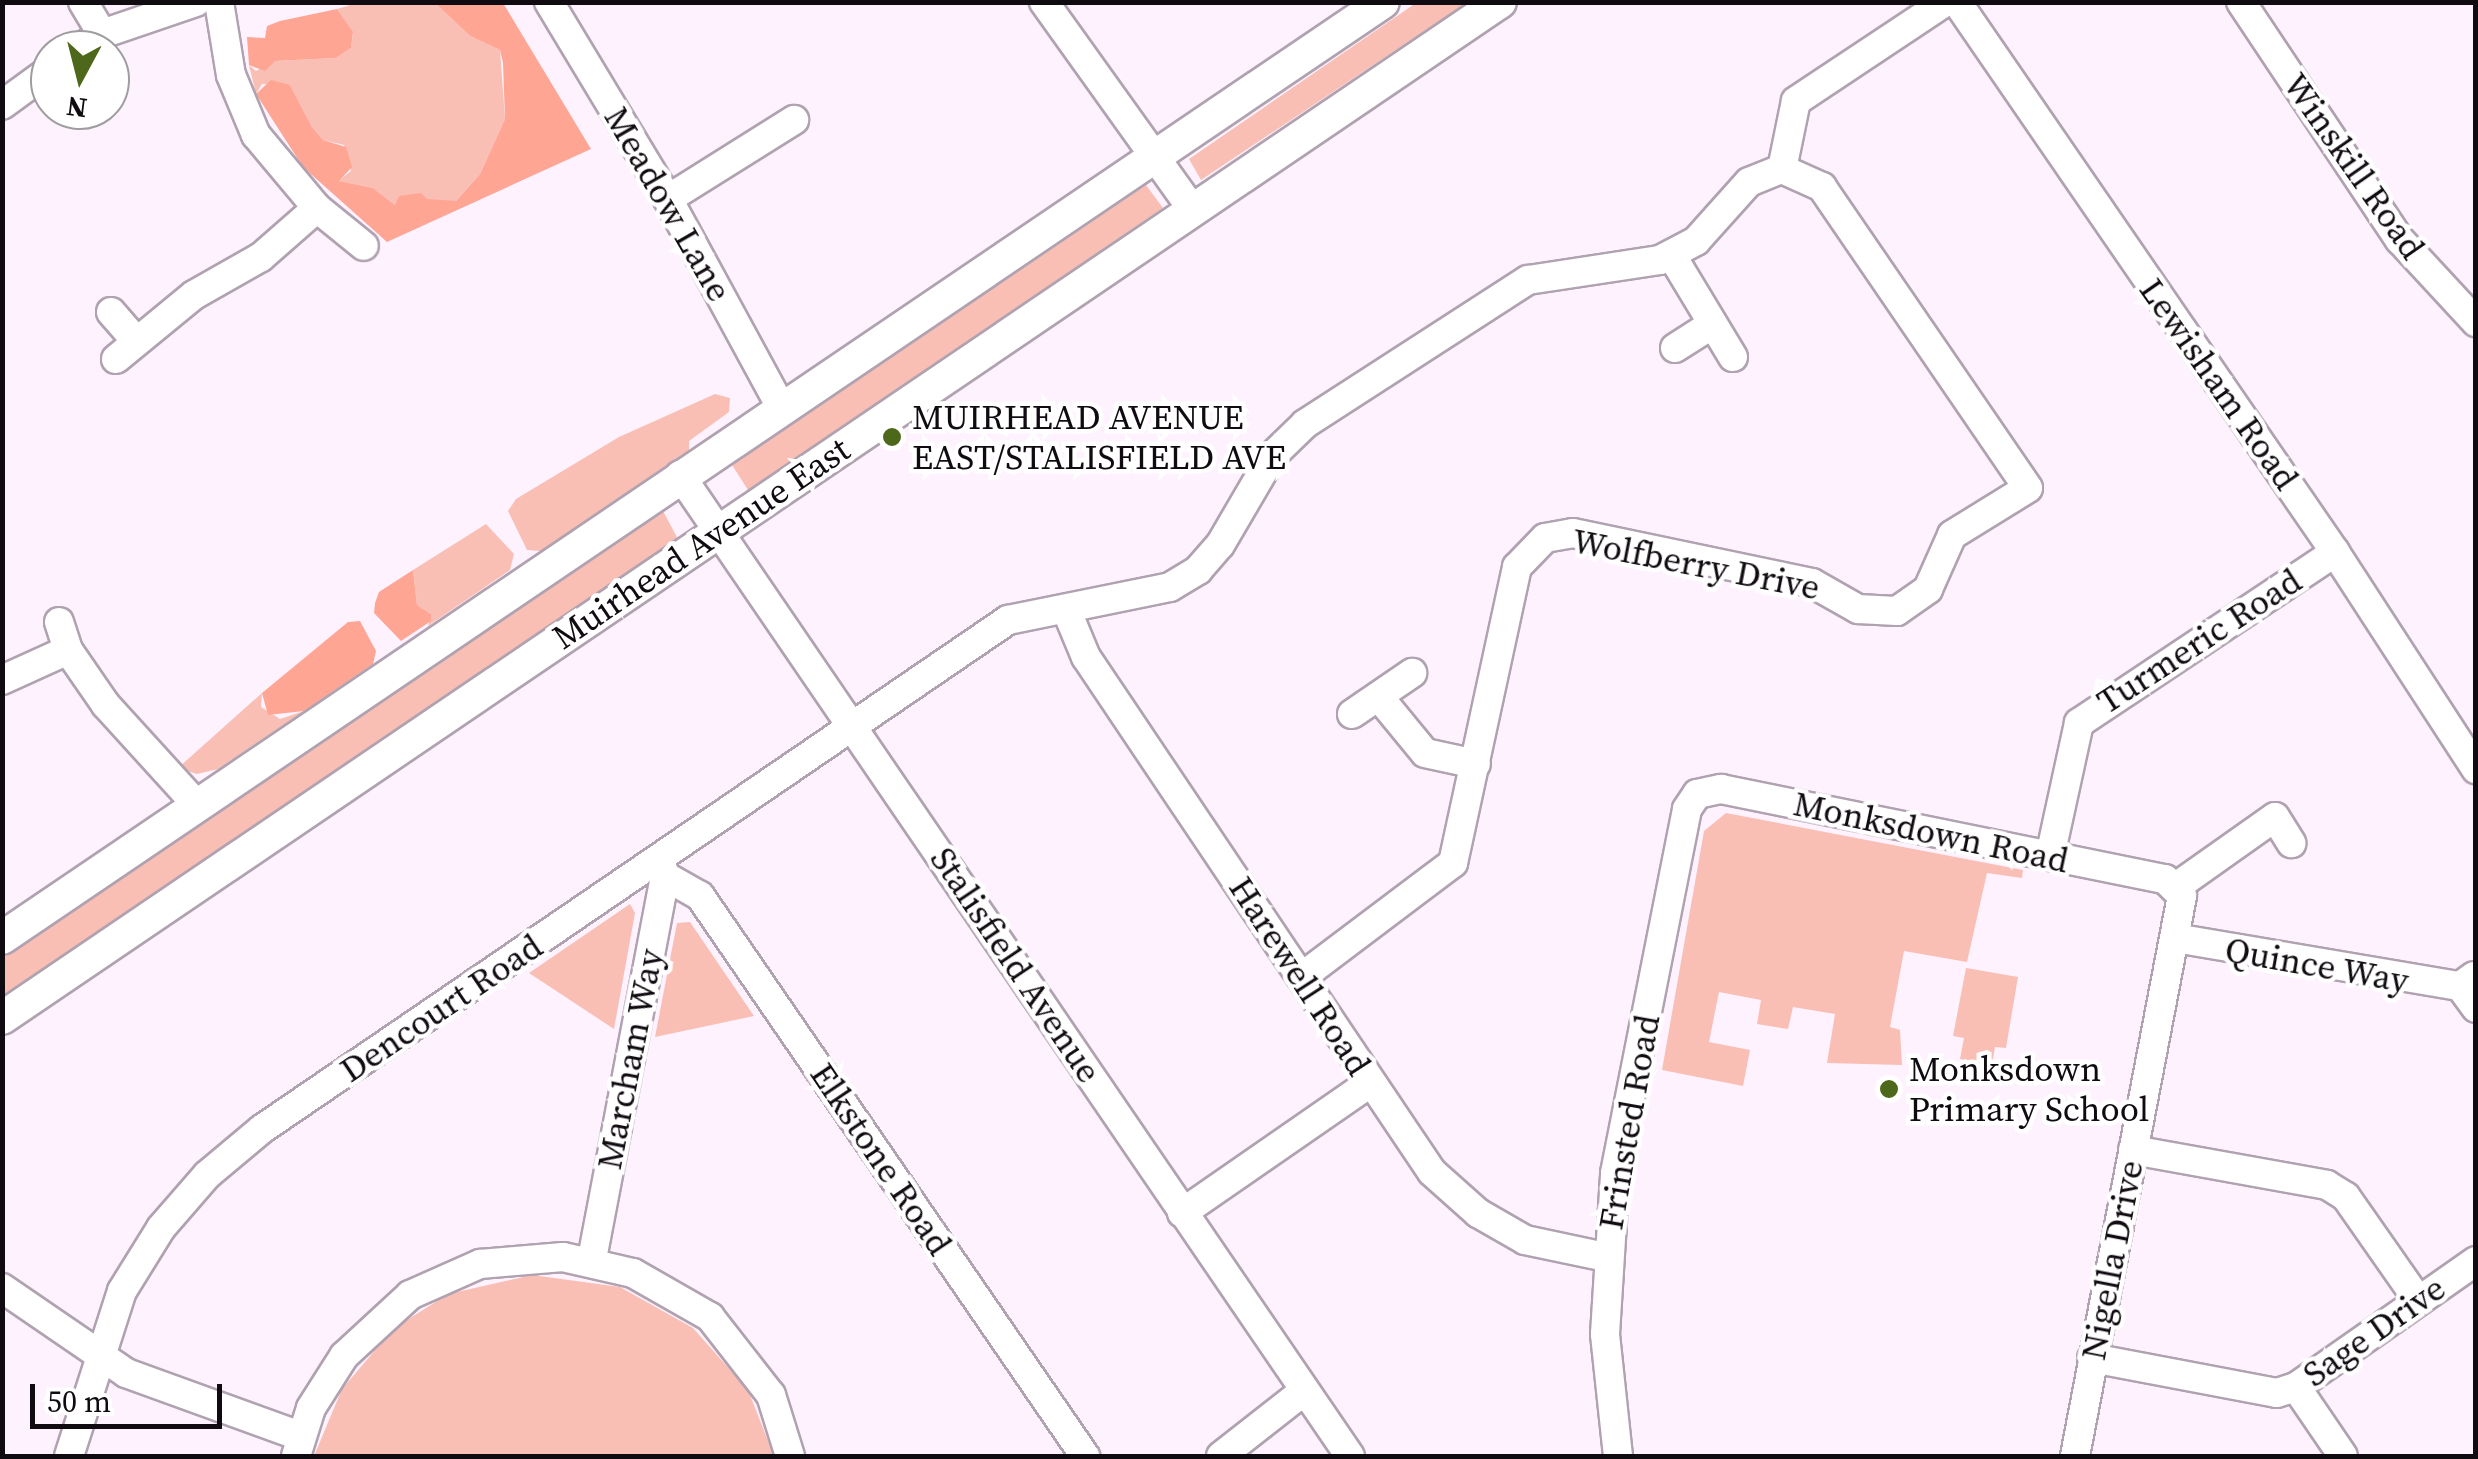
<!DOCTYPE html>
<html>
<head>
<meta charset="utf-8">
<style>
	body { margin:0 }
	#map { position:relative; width:2478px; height:1459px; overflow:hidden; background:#fef2fe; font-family:"Source Serif 4",serif }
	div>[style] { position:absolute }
	.green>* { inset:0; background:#f9bfb4 }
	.forest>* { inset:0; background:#fea594 }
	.roads { filter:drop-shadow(2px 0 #b0a2b0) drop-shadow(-2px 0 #b0a2b0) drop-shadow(0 2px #b0a2b0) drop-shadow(0 -2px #b0a2b0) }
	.minor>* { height:28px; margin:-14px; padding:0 14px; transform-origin:14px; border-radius:14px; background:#fff }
	.tertiary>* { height:32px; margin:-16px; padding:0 16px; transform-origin:16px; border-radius:16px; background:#fff }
	.dots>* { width:28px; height:28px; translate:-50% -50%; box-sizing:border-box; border:5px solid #fff; border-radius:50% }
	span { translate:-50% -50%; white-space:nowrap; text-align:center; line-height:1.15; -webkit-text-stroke:9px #fff; paint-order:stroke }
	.street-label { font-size:35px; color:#100b10 }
	.poi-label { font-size:35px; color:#100b10 }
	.left { translate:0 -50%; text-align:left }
	.frame { position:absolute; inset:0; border:5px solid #100b10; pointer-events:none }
	.north { position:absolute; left:30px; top:30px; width:100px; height:100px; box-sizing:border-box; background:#fff; border:2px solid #9f9d9f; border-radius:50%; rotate:187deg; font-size:28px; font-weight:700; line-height:40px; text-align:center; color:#100b10 }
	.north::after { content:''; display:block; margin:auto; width:35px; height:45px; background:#4d681a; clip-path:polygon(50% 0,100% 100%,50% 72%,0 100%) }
	.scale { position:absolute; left:30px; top:1384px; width:192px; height:45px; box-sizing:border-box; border:5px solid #100b10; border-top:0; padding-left:12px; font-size:30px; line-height:35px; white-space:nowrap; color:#100b10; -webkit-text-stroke:8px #fff; paint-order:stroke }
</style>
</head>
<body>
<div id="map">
	<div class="green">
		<i style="clip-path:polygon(357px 3px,435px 3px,470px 36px,500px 50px,505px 119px,480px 174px,456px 201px,395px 205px,373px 188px,338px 181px,351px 171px,344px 145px,323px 140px,312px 127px,290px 85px,262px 84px,256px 94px,249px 65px,256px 71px,275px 61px,336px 58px,351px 48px,353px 33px,337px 9px)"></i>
		<i style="clip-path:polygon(1416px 3px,1466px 3px,1201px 180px,1189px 159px)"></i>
		<i style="clip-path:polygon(1146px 185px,1163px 208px,748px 490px,732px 465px)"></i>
		<i style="clip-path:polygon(715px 394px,730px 398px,729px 412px,689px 441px,689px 450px,541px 551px,527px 550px,508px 511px,516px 499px,619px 437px)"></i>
		<i style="clip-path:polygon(663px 511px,679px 541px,3px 1000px,3px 958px)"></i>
		<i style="clip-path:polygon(486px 524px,514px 554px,510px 570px,428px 626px,431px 614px,417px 605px,413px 570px)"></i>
		<i style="clip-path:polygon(262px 693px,261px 707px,280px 719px,304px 711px,218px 769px,197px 774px,178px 768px)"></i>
		<i style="clip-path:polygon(1726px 813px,2023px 870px,2022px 878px,1987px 873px,1967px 962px,1904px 951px,1890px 1027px,1900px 1030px,1902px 1065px,1827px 1063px,1835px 1014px,1793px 1007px,1788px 1029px,1757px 1024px,1761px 1000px,1719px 992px,1709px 1042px,1750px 1050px,1743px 1086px,1662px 1070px,1704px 831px)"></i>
		<i style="clip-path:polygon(630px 904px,635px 913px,614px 1029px,529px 973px)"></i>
		<i style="clip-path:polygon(690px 922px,754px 1016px,655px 1037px,677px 923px)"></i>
		<i style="clip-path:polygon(1966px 968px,2018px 977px,2006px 1048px,1995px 1047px,1992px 1065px,1960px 1059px,1964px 1038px,1953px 1036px)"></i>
		<i style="clip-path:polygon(532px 1275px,620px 1287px,693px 1328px,748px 1390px,774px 1456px,314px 1456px,342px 1389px,393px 1329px,448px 1294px)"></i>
	</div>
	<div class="forest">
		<i style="clip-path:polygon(435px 3px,503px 3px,591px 149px,387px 242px,303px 167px,256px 94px,271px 80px,290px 85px,312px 127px,323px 140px,346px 147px,352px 167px,339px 181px,373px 188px,395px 205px,399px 196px,421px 193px,427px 199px,456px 201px,480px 174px,505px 119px,503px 63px,500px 50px,470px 36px)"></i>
		<i style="clip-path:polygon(337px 9px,353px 32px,351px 48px,336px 58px,275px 61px,265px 71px,249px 65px,247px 37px,265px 38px,267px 26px,280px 21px)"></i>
		<i style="clip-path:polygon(413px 570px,417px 605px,431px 614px,431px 621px,401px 641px,374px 613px,375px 603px,379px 592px)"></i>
		<i style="clip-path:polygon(360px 621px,376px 651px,373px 664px,304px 711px,268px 715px,262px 693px,348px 622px)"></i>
	</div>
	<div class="roads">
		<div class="minor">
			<i style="left:83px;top:2px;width:37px;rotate:59deg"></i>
			<i style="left:219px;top:2px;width:74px;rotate:80.7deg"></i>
			<i style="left:231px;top:75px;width:65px;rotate:67.4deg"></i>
			<i style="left:256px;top:135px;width:95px;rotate:50.1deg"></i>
			<i style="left:317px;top:208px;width:60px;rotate:39deg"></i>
			<i style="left:549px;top:2px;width:230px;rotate:58.9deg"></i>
			<i style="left:668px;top:199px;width:239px;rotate:61.5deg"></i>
			<i style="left:1044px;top:2px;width:256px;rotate:54.4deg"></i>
			<i style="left:1957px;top:2px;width:667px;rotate:55.5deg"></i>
			<i style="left:2335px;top:552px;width:259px;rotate:57deg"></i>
			<i style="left:2241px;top:2px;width:286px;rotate:56.3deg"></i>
			<i style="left:2400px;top:240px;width:112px;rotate:47.2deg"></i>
			<i style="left:78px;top:50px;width:29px;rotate:-34deg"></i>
			<i style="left:102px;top:34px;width:99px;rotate:-18.8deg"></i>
			<i style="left:2px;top:105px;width:59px;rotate:-36.1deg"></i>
			<i style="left:668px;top:199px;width:149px;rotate:-32.1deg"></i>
			<i style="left:1672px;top:256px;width:118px;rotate:58.9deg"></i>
			<i style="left:111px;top:312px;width:38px;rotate:49deg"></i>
			<i style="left:1675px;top:348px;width:43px;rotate:-32.6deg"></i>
			<i style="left:116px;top:359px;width:101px;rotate:-39.4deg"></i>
			<i style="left:194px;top:295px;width:77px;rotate:-29.6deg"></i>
			<i style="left:261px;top:257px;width:74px;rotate:-41.2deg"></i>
			<i style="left:680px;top:475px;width:1188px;rotate:55.67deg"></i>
			<i style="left:1066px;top:609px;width:52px;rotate:67.4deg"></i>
			<i style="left:1086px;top:657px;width:620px;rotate:56.11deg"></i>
			<i style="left:1432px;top:1172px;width:62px;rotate:41.7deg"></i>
			<i style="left:1478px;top:1213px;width:54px;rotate:29.9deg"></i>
			<i style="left:1525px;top:1240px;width:83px;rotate:11.9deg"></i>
			<i style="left:59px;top:622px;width:29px;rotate:72deg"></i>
			<i style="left:68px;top:650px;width:67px;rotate:55.4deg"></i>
			<i style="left:106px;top:705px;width:137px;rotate:47.7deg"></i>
			<i style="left:2px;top:680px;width:72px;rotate:-24.4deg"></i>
			<i style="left:1379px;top:697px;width:72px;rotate:50.6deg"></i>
			<i style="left:1425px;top:753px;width:52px;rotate:12.2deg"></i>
			<i style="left:1352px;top:714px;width:73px;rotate:-34.3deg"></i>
			<i style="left:2050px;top:856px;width:136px;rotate:-77.7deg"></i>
			<i style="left:2079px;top:723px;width:308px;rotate:-33.7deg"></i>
			<i style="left:665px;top:876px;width:40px;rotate:29.7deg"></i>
			<i style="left:700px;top:896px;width:680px;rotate:55.49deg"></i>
			<i style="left:2176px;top:887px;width:121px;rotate:-35.3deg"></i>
			<i style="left:2275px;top:817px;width:31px;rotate:58deg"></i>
			<i style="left:2175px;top:938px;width:289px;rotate:9.6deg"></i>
			<i style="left:1303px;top:976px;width:188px;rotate:-37deg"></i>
			<i style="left:1453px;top:863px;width:303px;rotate:-77.8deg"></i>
			<i style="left:1517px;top:567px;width:40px;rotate:-46deg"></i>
			<i style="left:1545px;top:538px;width:28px;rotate:-10deg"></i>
			<i style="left:1573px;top:533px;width:244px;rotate:11.8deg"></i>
			<i style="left:1812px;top:583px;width:53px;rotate:29.5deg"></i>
			<i style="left:1858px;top:609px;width:39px;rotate:3deg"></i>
			<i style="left:1897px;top:611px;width:38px;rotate:-35deg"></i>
			<i style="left:1928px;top:589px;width:59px;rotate:-66deg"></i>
			<i style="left:1952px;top:535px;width:89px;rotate:-31.7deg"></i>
			<i style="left:2028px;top:488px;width:365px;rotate:-124.4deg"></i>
			<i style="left:1822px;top:187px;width:44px;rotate:-155.8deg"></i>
			<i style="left:2474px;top:976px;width:17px;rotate:144deg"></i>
			<i style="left:2460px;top:986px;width:27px;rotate:54deg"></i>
			<i style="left:2133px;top:1150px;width:197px;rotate:10.2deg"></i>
			<i style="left:2327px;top:1185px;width:22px;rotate:32deg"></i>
			<i style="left:2346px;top:1197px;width:126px;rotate:55deg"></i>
			<i style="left:1182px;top:1213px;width:229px;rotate:-34.7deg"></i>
			<i style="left:592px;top:1259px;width:390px;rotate:-79.2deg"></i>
			<i style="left:665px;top:876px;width:17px;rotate:-107deg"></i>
			<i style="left:2px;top:1288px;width:150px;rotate:34.4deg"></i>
			<i style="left:126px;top:1373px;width:185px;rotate:19.9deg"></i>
			<i style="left:2092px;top:1358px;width:188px;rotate:10.7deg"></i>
			<i style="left:2277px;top:1393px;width:20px;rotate:-18deg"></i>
			<i style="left:2296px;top:1387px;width:220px;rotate:-35deg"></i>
			<i style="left:2296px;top:1387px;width:83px;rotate:55.7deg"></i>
			<i style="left:69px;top:1456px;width:173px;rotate:-72.2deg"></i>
			<i style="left:122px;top:1291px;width:74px;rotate:-58.2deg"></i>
			<i style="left:161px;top:1228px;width:70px;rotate:-49deg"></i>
			<i style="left:207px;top:1175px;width:72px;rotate:-39.9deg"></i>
			<i style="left:262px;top:1129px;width:903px;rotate:-34.31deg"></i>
			<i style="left:1008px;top:620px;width:165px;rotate:-11.5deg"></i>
			<i style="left:1170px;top:587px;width:33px;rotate:-31deg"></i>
			<i style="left:1198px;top:570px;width:33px;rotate:-49deg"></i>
			<i style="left:1220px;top:545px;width:103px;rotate:-59.7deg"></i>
			<i style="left:1272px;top:456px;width:46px;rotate:-44.1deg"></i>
			<i style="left:1305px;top:424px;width:265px;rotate:-32.9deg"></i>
			<i style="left:1528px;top:280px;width:134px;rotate:-8.6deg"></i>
			<i style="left:1660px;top:260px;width:41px;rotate:-27.8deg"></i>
			<i style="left:1696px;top:241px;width:79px;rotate:-48.1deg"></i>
			<i style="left:1749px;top:182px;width:35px;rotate:-22deg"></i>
			<i style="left:1782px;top:169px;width:69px;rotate:-78.4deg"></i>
			<i style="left:1796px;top:101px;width:179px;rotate:-33.6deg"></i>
			<i style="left:296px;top:1456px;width:50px;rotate:-72.6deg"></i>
			<i style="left:311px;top:1408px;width:62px;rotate:-57.6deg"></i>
			<i style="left:344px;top:1356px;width:90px;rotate:-42.7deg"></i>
			<i style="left:410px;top:1295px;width:77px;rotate:-23.9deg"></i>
			<i style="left:480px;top:1264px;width:83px;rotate:-4.8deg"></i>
			<i style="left:563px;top:1257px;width:72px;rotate:12.9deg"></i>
			<i style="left:633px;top:1273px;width:89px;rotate:29.7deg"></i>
			<i style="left:710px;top:1317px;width:99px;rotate:52deg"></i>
			<i style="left:771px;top:1395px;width:64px;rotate:72.7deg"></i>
			<i style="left:1221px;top:1456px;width:105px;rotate:-38.1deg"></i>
			<i style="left:1618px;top:1456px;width:123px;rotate:-96.1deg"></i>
			<i style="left:1605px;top:1334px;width:161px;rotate:-86.4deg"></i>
			<i style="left:1615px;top:1173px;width:371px;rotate:-78.8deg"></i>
			<i style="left:1687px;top:809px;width:18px;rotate:-56deg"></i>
			<i style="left:1697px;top:794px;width:25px;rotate:-12deg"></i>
			<i style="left:1721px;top:789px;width:453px;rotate:11.5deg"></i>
			<i style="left:2165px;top:879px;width:24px;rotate:45deg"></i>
			<i style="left:2182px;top:896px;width:570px;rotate:100.82deg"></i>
		</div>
		<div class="tertiary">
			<i style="left:2px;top:938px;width:1668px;rotate:-34.13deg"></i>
			<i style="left:2px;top:1018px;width:1810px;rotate:-34.15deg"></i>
		</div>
	</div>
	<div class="dots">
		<i style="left:892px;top:437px;background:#4d681a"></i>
		<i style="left:1889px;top:1089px;background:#4d681a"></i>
	</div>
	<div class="street-label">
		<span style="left:2354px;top:166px;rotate:55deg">Winskill Road</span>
		<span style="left:668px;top:204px;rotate:60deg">Meadow Lane</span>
		<span style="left:2219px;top:384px;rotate:55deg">Lewisham Road</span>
		<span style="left:701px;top:543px;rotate:-34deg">Muirhead Avenue East</span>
		<span style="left:1696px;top:564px;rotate:11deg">Wolfberry Drive</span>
		<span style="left:2199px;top:641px;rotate:-33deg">Turmeric Road</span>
		<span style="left:1931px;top:832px;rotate:12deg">Monksdown Road</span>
		<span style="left:1016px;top:965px;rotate:56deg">Stalisfield Avenue</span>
		<span style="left:2317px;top:965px;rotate:10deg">Quince Way</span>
		<span style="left:1300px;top:976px;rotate:57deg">Harewell Road</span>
		<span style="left:441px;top:1008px;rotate:-34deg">Dencourt Road</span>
		<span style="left:630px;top:1059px;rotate:-79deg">Marcham Way</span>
		<span style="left:1629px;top:1122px;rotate:-80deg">Frinsted Road</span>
		<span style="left:881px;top:1159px;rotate:56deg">Elkstone Road</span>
		<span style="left:2112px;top:1260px;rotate:-79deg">Nigella Drive</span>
		<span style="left:2374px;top:1331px;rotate:-35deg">Sage Drive</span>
	</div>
	<div class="poi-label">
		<span class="left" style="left:912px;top:437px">MUIRHEAD AVENUE<br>EAST/STALISFIELD AVE</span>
		<span class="left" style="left:1909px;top:1089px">Monksdown<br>Primary School</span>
	</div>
	<div class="frame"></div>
	<div class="north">N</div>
	<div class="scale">50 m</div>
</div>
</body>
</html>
